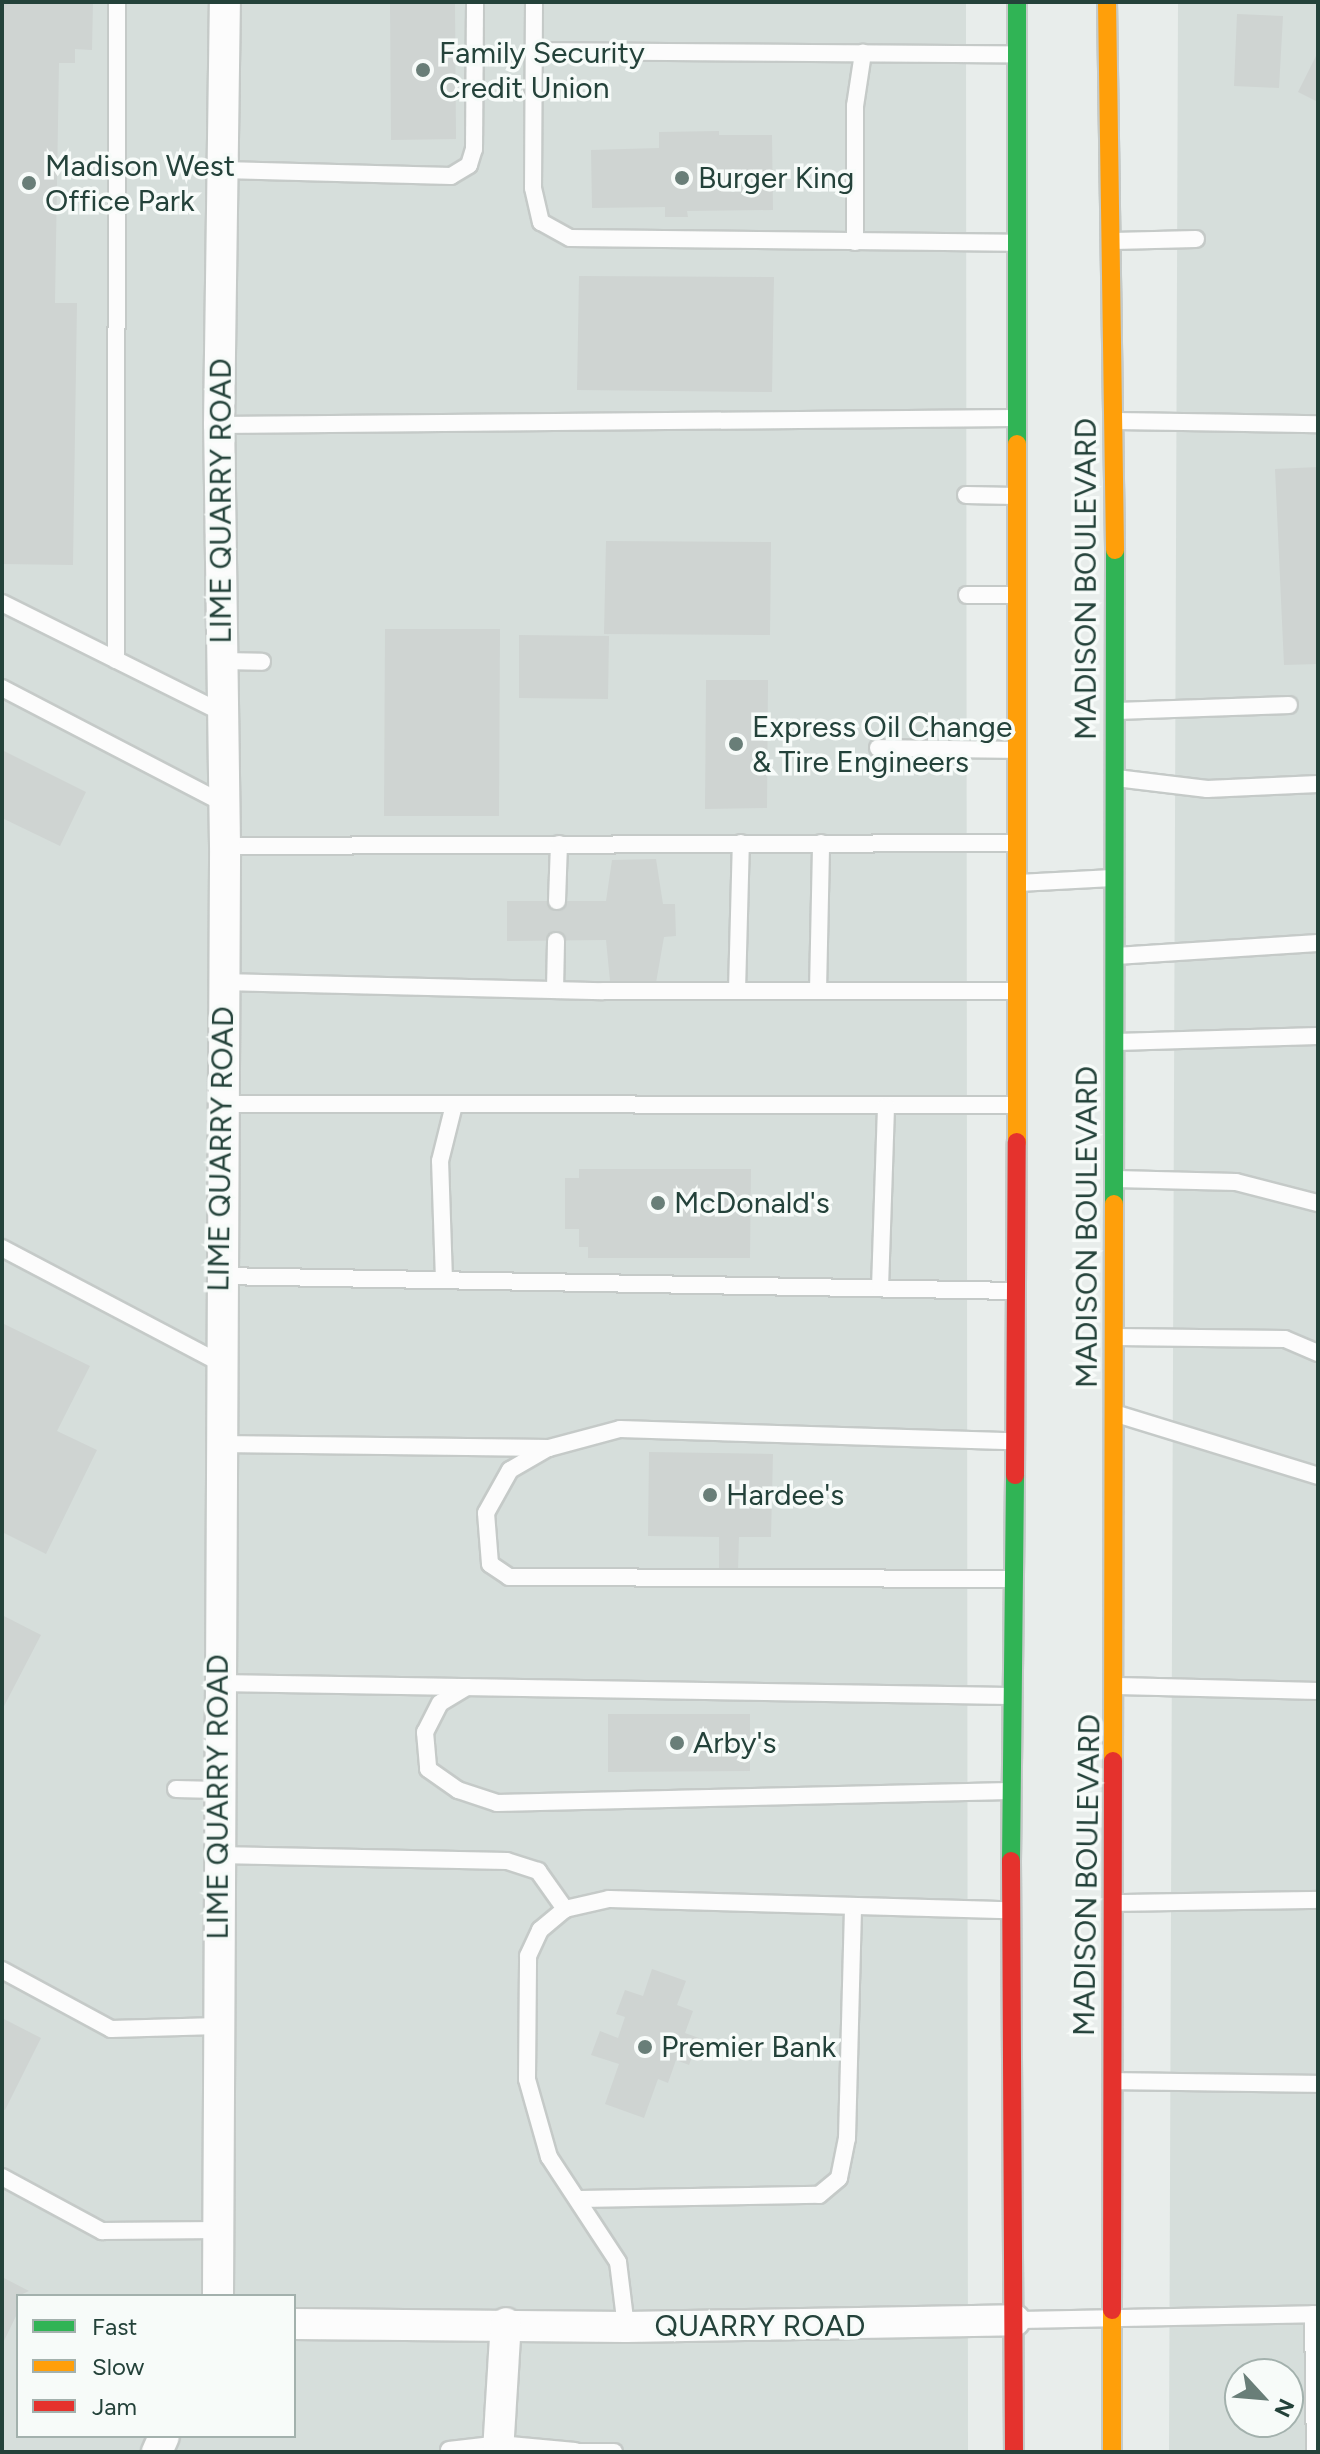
<!DOCTYPE html>
<html>
<head>
<meta charset="utf-8">
<style>
	body { margin:0 }
	#map { position:relative; width:1320px; height:2454px; overflow:hidden; background:#e8edeb; font-family:Figtree,sans-serif }
	div>[style] { position:absolute }
	.built>* { inset:0; background:#d6dedb }
	.building>* { inset:0; background:#cfd4d2 }
	.roads { filter:drop-shadow(2px 0 #c5cac8) drop-shadow(-2px 0 #c5cac8) drop-shadow(0 2px #c5cac8) drop-shadow(0 -2px #c5cac8) }
	.lane>* { height:16px; margin:-8px; padding:0 8px; transform-origin:8px; border-radius:8px; background:#fcfcfc }
	.street>* { height:30px; margin:-15px; padding:0 15px; transform-origin:15px; border-radius:15px; background:#fcfcfc }
	.fast>* { height:18px; margin:-9px; padding:0 9px; transform-origin:9px; border-radius:9px; background:#30b455 }
	.slow>* { height:18px; margin:-9px; padding:0 9px; transform-origin:9px; border-radius:9px; background:#ff9f0a }
	.jam>* { height:18px; margin:-9px; padding:0 9px; transform-origin:9px; border-radius:9px; background:#e5322d }
	.dots>* { width:22px; height:22px; translate:-50% -50%; box-sizing:border-box; border:4px solid #f7fbf9; border-radius:50% }
	span { translate:-50% -50%; white-space:nowrap; text-align:center; line-height:1.15; -webkit-text-stroke:7px #f7fbf9; paint-order:stroke }
	.poi-label { font-size:30px; color:#24423a }
	.left { translate:0 -50%; text-align:left }
	.street-label { font-size:30px; color:#24423a }
	.frame { position:absolute; inset:0; border:4px solid #24423a; pointer-events:none }
	.legend { position:absolute; left:16px; top:2294px; width:280px; height:144px; box-sizing:border-box; background:#f7fbf9; border:2px solid #a3b1ad; margin:0; padding:10px 14px; list-style:none; font-size:24px; color:#24423a }
	.legend li { display:flex; align-items:center; gap:16px; height:40px }
	.legend b { width:40px; border:2px solid #a3b1ad }
	.north { position:absolute; left:1224px; top:2358px; width:80px; height:80px; box-sizing:border-box; background:#f7fbf9; border:2px solid #a3b1ad; border-radius:50%; rotate:116deg; font-size:22px; font-weight:700; line-height:32px; text-align:center; color:#24423a }
	.north::after { content:''; display:block; margin:auto; width:28px; height:36px; background:#697e78; clip-path:polygon(50% 0,100% 100%,50% 72%,0 100%) }
</style>
</head>
<body>
<div id="map">
	<div class="built">
		<i style="clip-path:polygon(evenodd,2px 2px,966px 2px,968px 2452px,2px 2452px,2px 2px,18px 2296px,294px 2296px,294px 2436px,18px 2436px,18px 2296px)"></i>
		<i style="clip-path:polygon(evenodd,1178px 2px,1318px 2px,1318px 2452px,1169px 2452px,1178px 2px,1240px 2374px,1288px 2374px,1288px 2422px,1240px 2422px,1240px 2374px)"></i>
	</div>
	<div class="building">
		<i style="clip-path:polygon(2px 2px,93px 2px,92px 50px,75px 49px,75px 63px,59px 63px,55px 303px,77px 303px,73px 565px,2px 564px)"></i>
		<i style="clip-path:polygon(390px 2px,455px 2px,456px 139px,391px 140px)"></i>
		<i style="clip-path:polygon(1237px 14px,1283px 16px,1279px 88px,1234px 86px)"></i>
		<i style="clip-path:polygon(1318px 52px,1318px 102px,1298px 92px)"></i>
		<i style="clip-path:polygon(719px 131px,719px 135px,772px 135px,773px 210px,687px 211px,688px 217px,665px 217px,665px 207px,592px 208px,591px 150px,659px 148px,659px 132px)"></i>
		<i style="clip-path:polygon(579px 276px,774px 277px,772px 392px,577px 390px)"></i>
		<i style="clip-path:polygon(1318px 467px,1318px 664px,1284px 665px,1275px 469px)"></i>
		<i style="clip-path:polygon(606px 541px,771px 542px,770px 635px,604px 634px)"></i>
		<i style="clip-path:polygon(385px 629px,500px 629px,499px 816px,384px 816px)"></i>
		<i style="clip-path:polygon(519px 635px,609px 636px,608px 699px,519px 698px)"></i>
		<i style="clip-path:polygon(706px 680px,768px 680px,767px 808px,705px 809px)"></i>
		<i style="clip-path:polygon(2px 750px,86px 792px,60px 846px,2px 818px)"></i>
		<i style="clip-path:polygon(656px 859px,663px 904px,675px 904px,676px 936px,664px 937px,656px 983px,610px 981px,606px 940px,507px 941px,507px 901px,606px 901px,612px 860px)"></i>
		<i style="clip-path:polygon(579px 1169px,751px 1169px,750px 1258px,588px 1258px,588px 1247px,579px 1247px,579px 1229px,565px 1229px,565px 1178px,579px 1178px)"></i>
		<i style="clip-path:polygon(2px 1323px,90px 1366px,57px 1431px,97px 1450px,46px 1554px,2px 1532px)"></i>
		<i style="clip-path:polygon(649px 1452px,773px 1454px,771px 1537px,739px 1537px,738px 1570px,719px 1570px,719px 1537px,648px 1536px)"></i>
		<i style="clip-path:polygon(2px 1615px,41px 1635px,2px 1710px)"></i>
		<i style="clip-path:polygon(608px 1714px,750px 1714px,750px 1771px,608px 1772px)"></i>
		<i style="clip-path:polygon(652px 1969px,686px 1981px,677px 2005px,693px 2011px,685px 2033px,699px 2038px,689px 2065px,676px 2060px,668px 2083px,658px 2079px,644px 2118px,605px 2104px,619px 2064px,591px 2055px,600px 2031px,618px 2038px,625px 2017px,616px 2014px,625px 1990px,643px 1996px)"></i>
		<i style="clip-path:polygon(2px 2018px,41px 2038px,5px 2110px,2px 2109px)"></i>
		<i style="clip-path:polygon(2px 2277px,29px 2291px,18px 2296px,18px 2312px,2px 2345px)"></i>
	</div>
	<div class="roads">
		<div class="lane">
			<i style="left:534px;top:2px;width:186px;rotate:90.3deg"></i>
			<i style="left:533px;top:188px;width:35px;rotate:77deg"></i>
			<i style="left:541px;top:222px;width:33px;rotate:29deg"></i>
			<i style="left:570px;top:238px;width:444px;rotate:0.6deg"></i>
			<i style="left:533px;top:51px;width:484px;rotate:0.4deg"></i>
			<i style="left:223px;top:170px;width:228px;rotate:1.5deg"></i>
			<i style="left:451px;top:176px;width:21px;rotate:-31deg"></i>
			<i style="left:469px;top:165px;width:17px;rotate:-73deg"></i>
			<i style="left:474px;top:149px;width:147px;rotate:-89.6deg"></i>
			<i style="left:1113px;top:241px;width:83px;rotate:-1.4deg"></i>
			<i style="left:855px;top:242px;width:136px;rotate:-90deg"></i>
			<i style="left:855px;top:106px;width:54px;rotate:-81.4deg"></i>
			<i style="left:1116px;top:421px;width:202px;rotate:0.9deg"></i>
			<i style="left:219px;top:425px;width:795px;rotate:-0.5deg"></i>
			<i style="left:966px;top:495px;width:49px;rotate:1.2deg"></i>
			<i style="left:967px;top:595px;width:48px"></i>
			<i style="left:2px;top:603px;width:247px;rotate:26.5deg"></i>
			<i style="left:116px;top:660px;width:658px;rotate:-89.91deg"></i>
			<i style="left:223px;top:661px;width:39px;rotate:1deg"></i>
			<i style="left:2px;top:688px;width:249px;rotate:27.5deg"></i>
			<i style="left:1117px;top:711px;width:172px;rotate:-2deg"></i>
			<i style="left:878px;top:748px;width:137px;rotate:0.8deg"></i>
			<i style="left:1116px;top:778px;width:92px;rotate:6.9deg"></i>
			<i style="left:1207px;top:789px;width:111px;rotate:-2.6deg"></i>
			<i style="left:225px;top:846px;width:790px;rotate:-0.22deg"></i>
			<i style="left:1017px;top:883px;width:97px;rotate:-3deg"></i>
			<i style="left:557px;top:901px;width:57px;rotate:-88deg"></i>
			<i style="left:1116px;top:956px;width:202px;rotate:-3.7deg"></i>
			<i style="left:222px;top:982px;width:381px;rotate:1.4deg"></i>
			<i style="left:603px;top:991px;width:412px"></i>
			<i style="left:555px;top:990px;width:49px;rotate:-88.8deg"></i>
			<i style="left:737px;top:991px;width:148px;rotate:-88.5deg"></i>
			<i style="left:818px;top:991px;width:148px;rotate:-88.8deg"></i>
			<i style="left:1116px;top:1042px;width:202px;rotate:-1.7deg"></i>
			<i style="left:221px;top:1104px;width:794px;rotate:0.07deg"></i>
			<i style="left:1116px;top:1179px;width:120px;rotate:1.4deg"></i>
			<i style="left:1236px;top:1182px;width:85px;rotate:14.4deg"></i>
			<i style="left:2px;top:1248px;width:244px;rotate:27.8deg"></i>
			<i style="left:220px;top:1276px;width:794px;rotate:1.08deg"></i>
			<i style="left:444px;top:1280px;width:119px;rotate:-91.9deg"></i>
			<i style="left:440px;top:1161px;width:58px;rotate:-76deg"></i>
			<i style="left:880px;top:1288px;width:182px;rotate:-88.1deg"></i>
			<i style="left:1116px;top:1337px;width:169px;rotate:0.7deg"></i>
			<i style="left:1285px;top:1339px;width:36px;rotate:23deg"></i>
			<i style="left:1117px;top:1414px;width:210px;rotate:17.1deg"></i>
			<i style="left:220px;top:1444px;width:329px;rotate:0.7deg"></i>
			<i style="left:549px;top:1448px;width:73px;rotate:-15deg"></i>
			<i style="left:620px;top:1429px;width:392px;rotate:1.8deg"></i>
			<i style="left:548px;top:1448px;width:44px;rotate:149.9deg"></i>
			<i style="left:510px;top:1470px;width:49px;rotate:119.2deg"></i>
			<i style="left:486px;top:1513px;width:51px;rotate:85.5deg"></i>
			<i style="left:490px;top:1564px;width:23px;rotate:34deg"></i>
			<i style="left:509px;top:1577px;width:502px;rotate:0.23deg"></i>
			<i style="left:218px;top:1683px;width:791px;rotate:0.94deg"></i>
			<i style="left:1117px;top:1686px;width:201px;rotate:1.4deg"></i>
			<i style="left:467px;top:1687px;width:31px;rotate:149deg"></i>
			<i style="left:440px;top:1703px;width:33px;rotate:117deg"></i>
			<i style="left:425px;top:1732px;width:37px;rotate:85deg"></i>
			<i style="left:428px;top:1769px;width:37px;rotate:35deg"></i>
			<i style="left:458px;top:1790px;width:41px;rotate:18.4deg"></i>
			<i style="left:497px;top:1803px;width:513px;rotate:-1.34deg"></i>
			<i style="left:176px;top:1789px;width:41px;rotate:1.4deg"></i>
			<i style="left:218px;top:1855px;width:289px;rotate:1.2deg"></i>
			<i style="left:507px;top:1861px;width:33px;rotate:18deg"></i>
			<i style="left:538px;top:1871px;width:47px;rotate:54.6deg"></i>
			<i style="left:1116px;top:1903px;width:202px;rotate:-0.9deg"></i>
			<i style="left:2px;top:1970px;width:124px;rotate:28.4deg"></i>
			<i style="left:111px;top:2029px;width:107px;rotate:-1.6deg"></i>
			<i style="left:1115px;top:2081px;width:203px;rotate:0.8deg"></i>
			<i style="left:2px;top:2177px;width:114px;rotate:28.4deg"></i>
			<i style="left:102px;top:2231px;width:116px;rotate:-0.5deg"></i>
			<i style="left:580px;top:2199px;width:239px;rotate:-1deg"></i>
			<i style="left:819px;top:2195px;width:26px;rotate:-40deg"></i>
			<i style="left:839px;top:2178px;width:41px;rotate:-78.7deg"></i>
			<i style="left:847px;top:2138px;width:231px;rotate:-88.5deg"></i>
			<i style="left:1313px;top:2314px;width:138px;rotate:89.2deg"></i>
			<i style="left:1016px;top:2320px;width:302px;rotate:-1.1deg"></i>
			<i style="left:626px;top:2327px;width:65px;rotate:-97deg"></i>
			<i style="left:618px;top:2262px;width:126px;rotate:-123.3deg"></i>
			<i style="left:549px;top:2157px;width:81px;rotate:-105.8deg"></i>
			<i style="left:527px;top:2079px;width:123px;rotate:-89.5deg"></i>
			<i style="left:528px;top:1956px;width:29px;rotate:-65deg"></i>
			<i style="left:540px;top:1930px;width:33px;rotate:-40deg"></i>
			<i style="left:565px;top:1909px;width:45px;rotate:-12.8deg"></i>
			<i style="left:609px;top:1899px;width:400px;rotate:1.6deg"></i>
			<i style="left:449px;top:2450px;width:50px;rotate:-6.8deg"></i>
			<i style="left:499px;top:2444px;width:76px;rotate:5.3deg"></i>
			<i style="left:575px;top:2452px;width:39px"></i>
		</div>
		<div class="street">
			<i style="left:218px;top:2296px;width:1450px;rotate:-89.72deg"></i>
			<i style="left:225px;top:846px;width:421px;rotate:-90.8deg"></i>
			<i style="left:219px;top:425px;width:423px;rotate:-89.2deg"></i>
			<i style="left:294px;top:2324px;width:332px;rotate:0.5deg"></i>
			<i style="left:626px;top:2327px;width:389px;rotate:-1deg"></i>
			<i style="left:157px;top:2452px;width:17px;rotate:-66deg"></i>
			<i style="left:498px;top:2452px;width:129px;rotate:-86.5deg"></i>
		</div>
		<div class="fast">
			<i style="left:1017px;top:2px;width:442px;rotate:90deg"></i>
			<i style="left:1114px;top:1204px;width:654px;rotate:-89.91deg"></i>
			<i style="left:1011px;top:1861px;width:386px;rotate:-89.4deg"></i>
		</div>
		<div class="slow">
			<i style="left:1107px;top:2px;width:548px;rotate:89.16deg"></i>
			<i style="left:1017px;top:444px;width:698px;rotate:90deg"></i>
			<i style="left:1113px;top:1761px;width:557px;rotate:-89.9deg"></i>
			<i style="left:1112px;top:2452px;width:142px;rotate:-90deg"></i>
		</div>
		<div class="jam">
			<i style="left:1015px;top:1475px;width:333px;rotate:-89.7deg"></i>
			<i style="left:1011px;top:1861px;width:591px;rotate:89.71deg"></i>
			<i style="left:1112px;top:2310px;width:549px;rotate:-89.9deg"></i>
		</div>
	</div>
	<div class="dots">
		<i style="left:423px;top:70px;background:#697e78"></i>
		<i style="left:682px;top:178px;background:#697e78"></i>
		<i style="left:29px;top:183px;background:#697e78"></i>
		<i style="left:736px;top:744px;background:#697e78"></i>
		<i style="left:658px;top:1203px;background:#697e78"></i>
		<i style="left:710px;top:1495px;background:#697e78"></i>
		<i style="left:677px;top:1743px;background:#697e78"></i>
		<i style="left:645px;top:2047px;background:#697e78"></i>
	</div>
	<div class="poi-label">
		<span class="left" style="left:439px;top:70px">Family Security<br>Credit Union</span>
		<span class="left" style="left:45px;top:183px">Madison West<br>Office Park</span>
		<span class="left" style="left:698px;top:178px">Burger King</span>
		<span class="left" style="left:752px;top:744px">Express Oil Change<br>&amp; Tire Engineers</span>
		<span class="left" style="left:674px;top:1203px">McDonald's</span>
		<span class="left" style="left:726px;top:1495px">Hardee's</span>
		<span class="left" style="left:693px;top:1743px">Arby's</span>
		<span class="left" style="left:661px;top:2047px">Premier Bank</span>
	</div>
	<div class="street-label">
		<span style="left:221px;top:501px;rotate:-90deg">LIME QUARRY ROAD</span>
		<span style="left:1086px;top:579px;rotate:-90deg">MADISON BOULEVARD</span>
		<span style="left:221px;top:1149px;rotate:-89deg">LIME QUARRY ROAD</span>
		<span style="left:1087px;top:1227px;rotate:-90deg">MADISON BOULEVARD</span>
		<span style="left:218px;top:1797px;rotate:-90deg">LIME QUARRY ROAD</span>
		<span style="left:1087px;top:1875px;rotate:-89deg">MADISON BOULEVARD</span>
		<span style="left:760px;top:2326px">QUARRY ROAD</span>
	</div>
	<div class="frame"></div>
	<ul class="legend">
	<li><b style="height:10px;background:#30b455"></b>Fast</li>
	<li><b style="height:10px;background:#ff9f0a"></b>Slow</li>
	<li><b style="height:10px;background:#e5322d"></b>Jam</li>
	</ul>
	<div class="north">N</div>
</div>
</body>
</html>
